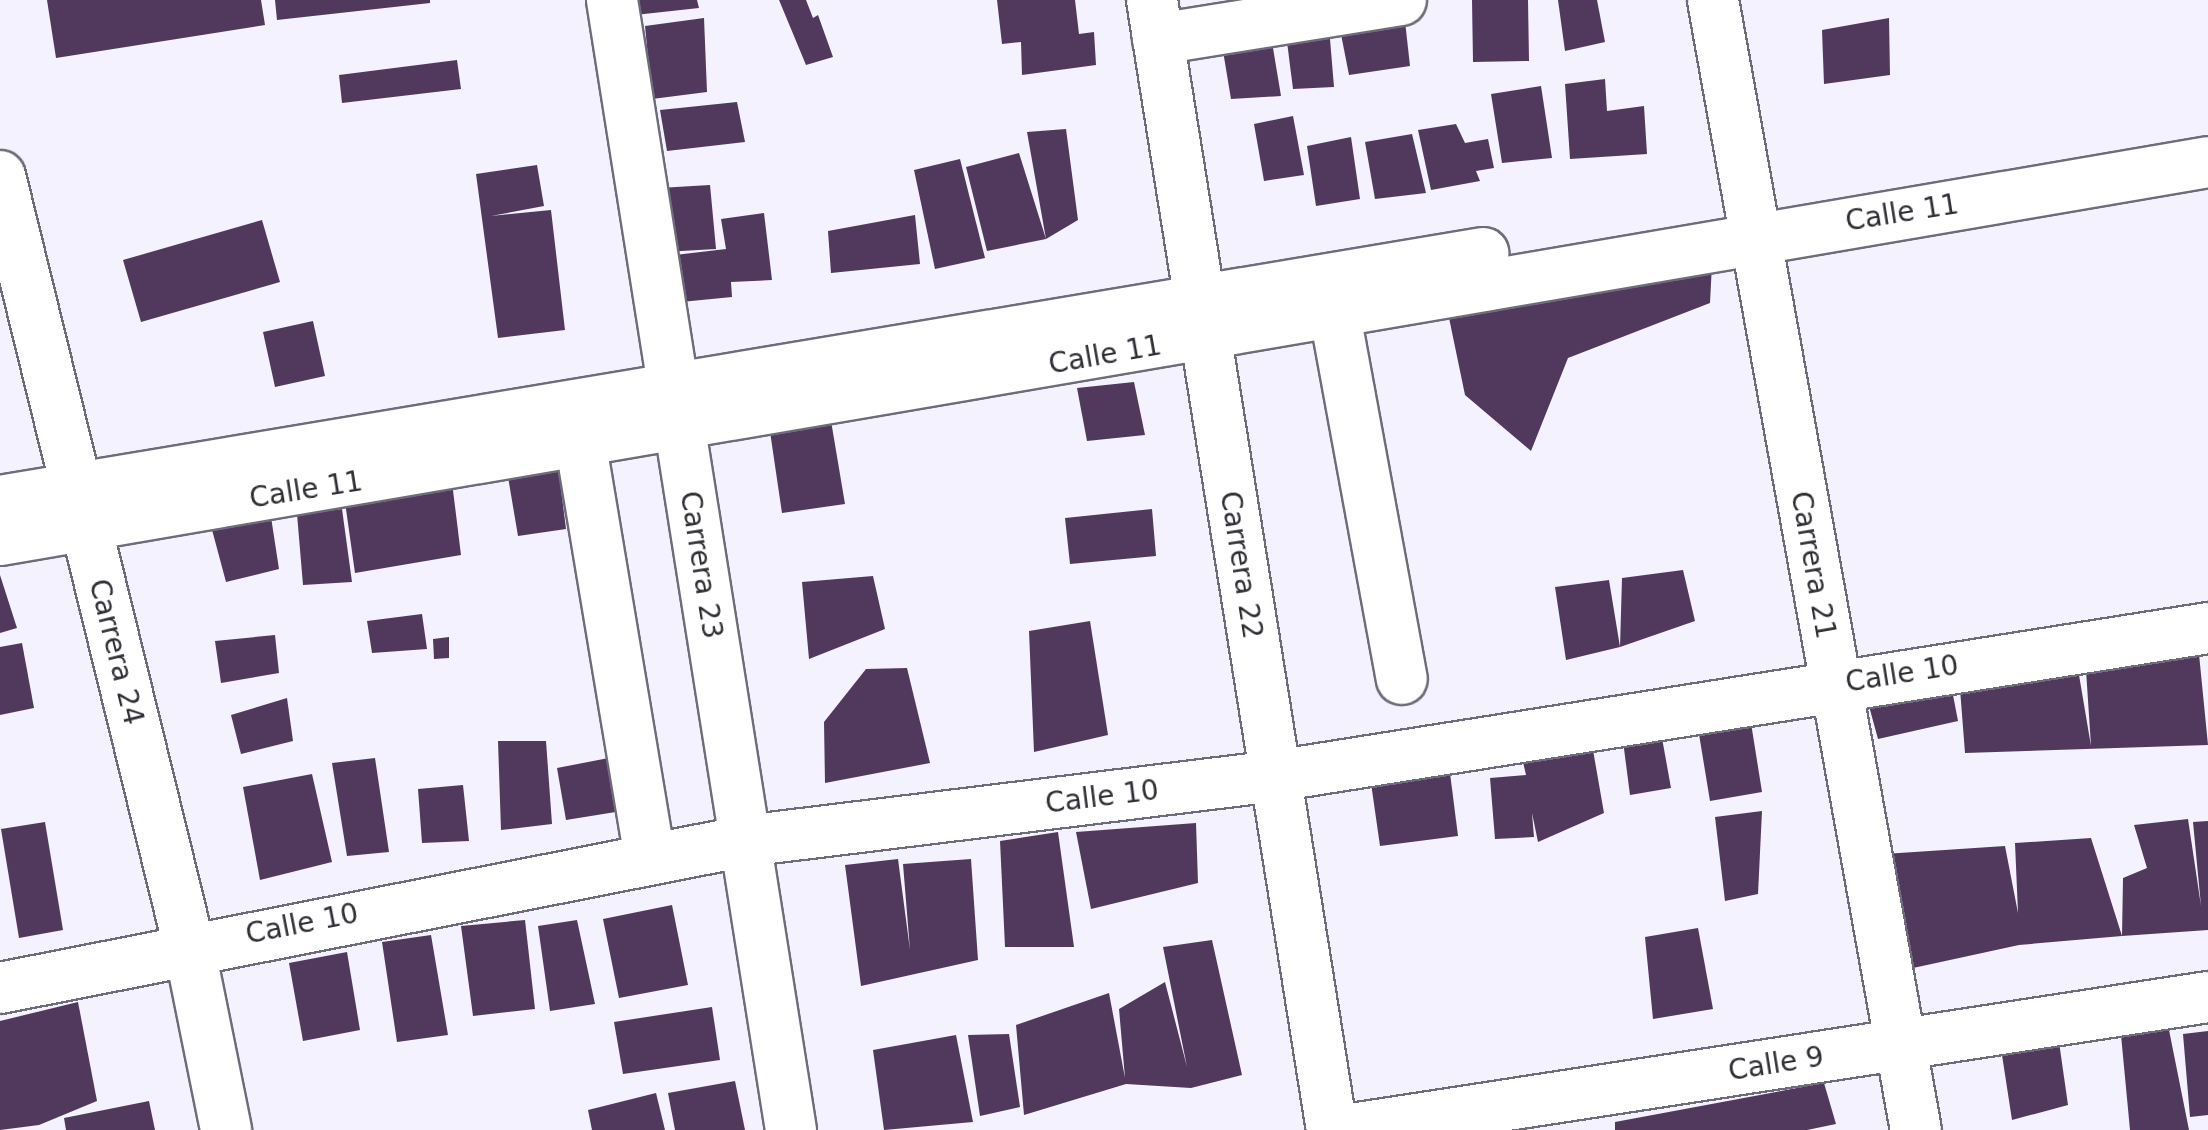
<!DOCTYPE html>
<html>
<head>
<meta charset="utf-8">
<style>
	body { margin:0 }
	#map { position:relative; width:2208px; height:1130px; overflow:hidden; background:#f3f2fe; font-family:"DejaVu Sans",sans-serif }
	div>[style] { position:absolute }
	.building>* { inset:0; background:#51395e }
	.roads { filter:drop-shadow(2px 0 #6e6c7a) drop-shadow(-2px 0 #6e6c7a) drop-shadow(0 2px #6e6c7a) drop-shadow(0 -2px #6e6c7a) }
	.minor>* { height:50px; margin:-25px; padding:0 25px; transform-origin:25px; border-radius:25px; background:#fff }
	span { translate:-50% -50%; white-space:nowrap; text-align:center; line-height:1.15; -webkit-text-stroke:10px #fff; paint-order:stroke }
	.street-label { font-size:28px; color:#2e2e34 }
</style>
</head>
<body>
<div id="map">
	<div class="building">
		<i style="clip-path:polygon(47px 0,261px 0,265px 25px,56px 58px)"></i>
		<i style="clip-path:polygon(275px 0,430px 0,430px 3px,277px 20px)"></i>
		<i style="clip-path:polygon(633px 0,697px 0,699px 8px,635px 15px)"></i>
		<i style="clip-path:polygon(779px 0,806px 0,813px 18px,818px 15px,833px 57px,806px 65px)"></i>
		<i style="clip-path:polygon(997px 0,1075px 0,1079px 34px,1094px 32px,1096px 65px,1022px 75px,1021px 42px,1002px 44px)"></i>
		<i style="clip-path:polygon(1472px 0,1528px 0,1529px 61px,1473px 62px)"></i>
		<i style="clip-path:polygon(1558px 0,1597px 0,1605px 42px,1565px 51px)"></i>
		<i style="clip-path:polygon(1404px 12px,1410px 66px,1349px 75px,1339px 24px)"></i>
		<i style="clip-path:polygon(704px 18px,707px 92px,652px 99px,645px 26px)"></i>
		<i style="clip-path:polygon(1889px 18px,1890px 75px,1824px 84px,1822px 30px)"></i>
		<i style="clip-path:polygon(1329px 27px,1334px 87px,1293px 89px,1286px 34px)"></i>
		<i style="clip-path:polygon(1272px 42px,1281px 96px,1231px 99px,1222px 45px)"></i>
		<i style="clip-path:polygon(457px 60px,461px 89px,342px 103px,339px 75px)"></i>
		<i style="clip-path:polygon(1605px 79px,1607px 111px,1644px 106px,1647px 154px,1570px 159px,1565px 84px)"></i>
		<i style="clip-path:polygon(1541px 86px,1552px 158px,1502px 163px,1491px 94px)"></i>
		<i style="clip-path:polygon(737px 102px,745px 142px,667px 151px,660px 110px)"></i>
		<i style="clip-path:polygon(1293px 116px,1304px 175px,1264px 181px,1254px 124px)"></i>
		<i style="clip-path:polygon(1456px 124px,1465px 143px,1488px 139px,1494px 168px,1476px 171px,1480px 181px,1431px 190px,1418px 130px)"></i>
		<i style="clip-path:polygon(1066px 129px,1078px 220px,1046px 239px,987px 251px,966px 167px,1019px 153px,1046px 239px,1027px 132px)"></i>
		<i style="clip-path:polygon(1412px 134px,1426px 193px,1375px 199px,1365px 142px)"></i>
		<i style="clip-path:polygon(1351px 137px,1360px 199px,1316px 206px,1307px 146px)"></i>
		<i style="clip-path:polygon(960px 159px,985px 258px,935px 269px,914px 170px)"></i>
		<i style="clip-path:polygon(537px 165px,544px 206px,491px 216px,551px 210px,565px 330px,498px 338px,476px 174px)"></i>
		<i style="clip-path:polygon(710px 185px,716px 249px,664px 252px,659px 188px)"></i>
		<i style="clip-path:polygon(764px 213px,772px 280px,731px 282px,732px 297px,681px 302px,675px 255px,726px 249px,721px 219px)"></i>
		<i style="clip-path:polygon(915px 215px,920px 264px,831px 273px,828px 231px)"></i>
		<i style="clip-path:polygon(262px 220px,280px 282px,141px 322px,123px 260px)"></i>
		<i style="clip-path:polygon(1712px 264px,1710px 303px,1568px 358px,1531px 451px,1465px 395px,1448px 313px)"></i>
		<i style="clip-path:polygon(313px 321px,325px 376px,275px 387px,263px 332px)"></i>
		<i style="clip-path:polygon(1134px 382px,1145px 435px,1087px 441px,1077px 388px)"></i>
		<i style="clip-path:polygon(829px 409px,845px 504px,782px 513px,768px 418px)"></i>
		<i style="clip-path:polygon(557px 457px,566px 529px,518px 536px,506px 465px)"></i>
		<i style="clip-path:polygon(451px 474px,461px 555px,355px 573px,345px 502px)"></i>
		<i style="clip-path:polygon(269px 504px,279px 569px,226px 582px,211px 526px)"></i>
		<i style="clip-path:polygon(342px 509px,352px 582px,303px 585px,297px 514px)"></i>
		<i style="clip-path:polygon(1152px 509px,1156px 556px,1070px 564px,1065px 518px)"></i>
		<i style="clip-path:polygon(1683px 570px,1695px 621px,1620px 647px,1566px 660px,1555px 587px,1609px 580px,1620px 647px,1622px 578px)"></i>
		<i style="clip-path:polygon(0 575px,17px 628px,0 633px)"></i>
		<i style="clip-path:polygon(873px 576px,885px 629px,809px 659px,802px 582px)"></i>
		<i style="clip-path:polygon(422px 614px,427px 649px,372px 653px,367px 621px)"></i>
		<i style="clip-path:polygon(1090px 621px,1108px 735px,1034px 752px,1029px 631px)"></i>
		<i style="clip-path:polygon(275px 635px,279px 673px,221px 683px,215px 641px)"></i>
		<i style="clip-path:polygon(449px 637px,449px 658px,434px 659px,433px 639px)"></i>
		<i style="clip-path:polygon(22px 643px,34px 708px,0 715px,0 647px)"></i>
		<i style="clip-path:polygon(2199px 654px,2208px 745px,1965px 753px,1960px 689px,2079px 675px,2091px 746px,2086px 670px)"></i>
		<i style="clip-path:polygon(907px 668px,930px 763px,825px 783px,824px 722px,866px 669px)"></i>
		<i style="clip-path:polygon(1953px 695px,1958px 721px,1878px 739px,1869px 706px)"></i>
		<i style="clip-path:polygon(287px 698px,293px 741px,241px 754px,231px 715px)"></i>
		<i style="clip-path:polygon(1751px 723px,1762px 792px,1710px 801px,1698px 728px)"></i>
		<i style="clip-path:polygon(1662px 738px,1671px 788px,1630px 795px,1623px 741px)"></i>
		<i style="clip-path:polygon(498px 741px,546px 741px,552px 824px,501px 830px)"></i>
		<i style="clip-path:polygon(1593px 750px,1604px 813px,1538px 842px,1532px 813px,1534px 837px,1495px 839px,1490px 778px,1526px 775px,1523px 762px)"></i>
		<i style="clip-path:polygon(619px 756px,628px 810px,566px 820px,557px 768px)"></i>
		<i style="clip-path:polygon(375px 758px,389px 852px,347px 856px,332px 763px)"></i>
		<i style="clip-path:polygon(1450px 773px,1458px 836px,1380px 846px,1371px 783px)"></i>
		<i style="clip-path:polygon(312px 774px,332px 862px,260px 880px,243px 787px)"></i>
		<i style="clip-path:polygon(463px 785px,469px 841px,422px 843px,418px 789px)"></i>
		<i style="clip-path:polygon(1762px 811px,1758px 894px,1725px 901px,1715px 817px)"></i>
		<i style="clip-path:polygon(2188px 819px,2201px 906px,2193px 822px,2208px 821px,2208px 930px,2122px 936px,2123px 878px,2147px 868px,2134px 825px)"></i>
		<i style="clip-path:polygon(45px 822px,63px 930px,19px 938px,1px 829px)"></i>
		<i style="clip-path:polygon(1196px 823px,1198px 883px,1091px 909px,1076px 832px)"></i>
		<i style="clip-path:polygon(1058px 832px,1074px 947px,1005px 947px,1000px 841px)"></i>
		<i style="clip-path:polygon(2091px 838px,2122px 936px,2019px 945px,1890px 973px,1869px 855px,2005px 846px,2018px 913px,2015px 843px)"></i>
		<i style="clip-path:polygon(898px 859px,910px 950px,903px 864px,971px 859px,978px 960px,861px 986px,845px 865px)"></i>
		<i style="clip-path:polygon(672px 905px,688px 985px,619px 998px,603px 919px)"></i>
		<i style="clip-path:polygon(525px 920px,535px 1009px,473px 1016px,461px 926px)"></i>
		<i style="clip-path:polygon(577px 920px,595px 1004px,550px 1011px,538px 926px)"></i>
		<i style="clip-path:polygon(1698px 928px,1713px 1009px,1653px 1019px,1645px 937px)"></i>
		<i style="clip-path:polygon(431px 935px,448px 1035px,397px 1042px,382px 942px)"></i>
		<i style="clip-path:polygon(1212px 940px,1242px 1075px,1191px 1088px,1126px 1084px,1024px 1115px,1016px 1025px,1109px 993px,1125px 1078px,1119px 1009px,1165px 982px,1187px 1067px,1163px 947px)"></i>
		<i style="clip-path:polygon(347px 952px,360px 1030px,303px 1041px,289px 963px)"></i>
		<i style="clip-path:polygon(78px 1002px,97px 1101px,39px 1125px,0 1130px,0 1021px)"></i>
		<i style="clip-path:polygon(712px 1007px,720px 1060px,623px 1074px,614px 1022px)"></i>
		<i style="clip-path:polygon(2169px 1030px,2189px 1130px,2130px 1130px,2121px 1035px)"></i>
		<i style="clip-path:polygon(2208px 1031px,2208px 1115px,2190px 1117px,2183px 1034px)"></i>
		<i style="clip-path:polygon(1009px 1034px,1020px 1107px,980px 1116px,968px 1035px)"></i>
		<i style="clip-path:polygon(956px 1035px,973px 1122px,884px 1130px,873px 1050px)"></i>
		<i style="clip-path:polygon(2058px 1035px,2068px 1105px,2012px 1120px,2000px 1042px)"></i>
		<i style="clip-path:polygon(735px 1081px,745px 1130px,675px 1130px,668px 1093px)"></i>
		<i style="clip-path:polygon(1824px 1083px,1836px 1124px,1807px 1130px,1615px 1130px,1615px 1122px)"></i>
		<i style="clip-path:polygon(656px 1093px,665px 1130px,592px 1130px,588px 1110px)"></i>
		<i style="clip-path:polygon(149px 1101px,155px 1130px,66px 1130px,64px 1118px)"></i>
	</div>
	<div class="roads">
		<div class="minor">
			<i style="left:612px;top:0;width:1144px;rotate:81deg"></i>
			<i style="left:1152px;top:0;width:1144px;rotate:80.95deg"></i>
			<i style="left:1713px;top:0;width:1148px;rotate:79.82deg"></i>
			<i style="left:1158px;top:39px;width:246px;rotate:-9.1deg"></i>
			<i style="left:0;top:176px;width:793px;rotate:76.21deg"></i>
			<i style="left:189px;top:946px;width:188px;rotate:78.6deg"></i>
			<i style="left:1335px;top:315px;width:370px;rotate:79.6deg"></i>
			<i style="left:581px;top:446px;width:417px;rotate:80.5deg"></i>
			<i style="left:0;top:501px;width:1504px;rotate:-9.49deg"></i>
			<i style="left:0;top:540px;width:2240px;rotate:-9.71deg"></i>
			<i style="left:0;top:988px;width:759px;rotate:-11.16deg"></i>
			<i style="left:745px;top:841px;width:534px;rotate:-6.99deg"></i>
			<i style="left:1275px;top:776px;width:945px;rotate:-9.01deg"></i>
			<i style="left:1345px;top:1130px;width:873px;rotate:-8.76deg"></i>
		</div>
	</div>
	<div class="street-label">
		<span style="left:1902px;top:213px;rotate:-9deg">Calle 11</span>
		<span style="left:1105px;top:355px;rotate:-10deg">Calle 11</span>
		<span style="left:306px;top:490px;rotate:-9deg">Calle 11</span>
		<span style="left:701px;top:565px;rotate:81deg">Carrera 23</span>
		<span style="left:1241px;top:565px;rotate:81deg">Carrera 22</span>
		<span style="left:1813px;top:565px;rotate:80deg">Carrera 21</span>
		<span style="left:116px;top:652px;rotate:76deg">Carrera 24</span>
		<span style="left:1902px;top:674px;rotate:-9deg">Calle 10</span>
		<span style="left:1102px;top:797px;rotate:-7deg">Calle 10</span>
		<span style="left:302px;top:924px;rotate:-11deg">Calle 10</span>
		<span style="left:1776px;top:1064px;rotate:-9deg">Calle 9</span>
	</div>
</div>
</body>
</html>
